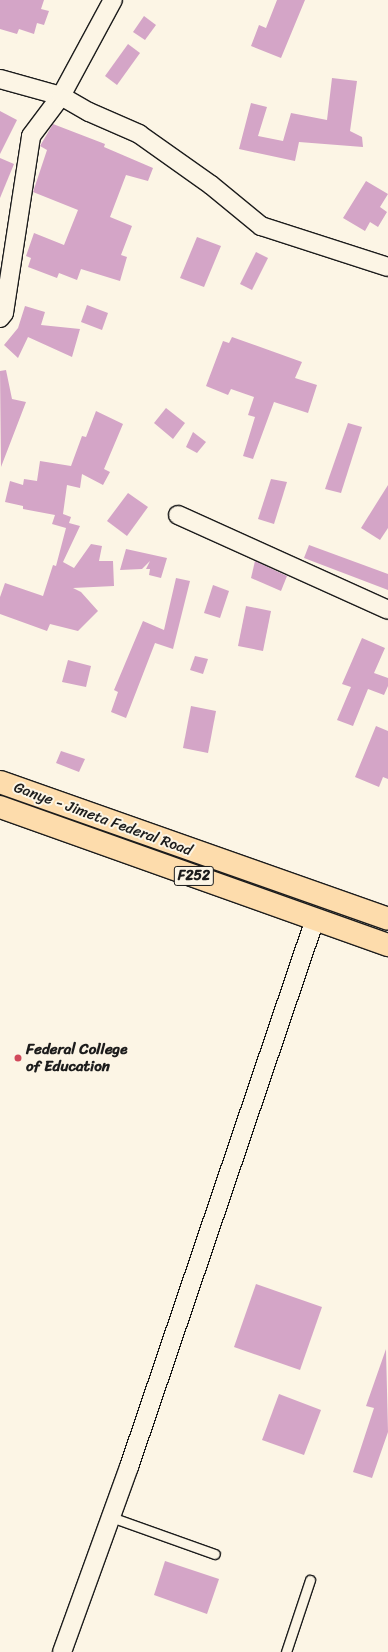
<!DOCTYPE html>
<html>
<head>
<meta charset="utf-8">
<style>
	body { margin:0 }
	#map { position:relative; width:388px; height:1652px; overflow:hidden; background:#fcf5e5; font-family:Sriracha,sans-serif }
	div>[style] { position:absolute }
	.building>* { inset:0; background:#d4a5c7 }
	.roads { filter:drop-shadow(1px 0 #1c1c1c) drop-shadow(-1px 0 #1c1c1c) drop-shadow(0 1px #1c1c1c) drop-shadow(0 -1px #1c1c1c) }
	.service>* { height:9px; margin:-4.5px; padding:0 4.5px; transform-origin:4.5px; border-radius:4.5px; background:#fcf5e5 }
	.minor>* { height:18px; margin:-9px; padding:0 9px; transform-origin:9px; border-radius:9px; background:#fcf5e5 }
	.primary>* { height:22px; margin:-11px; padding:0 11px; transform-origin:11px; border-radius:11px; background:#fddcac }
	.dots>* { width:11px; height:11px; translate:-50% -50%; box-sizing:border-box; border:2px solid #fcf5e5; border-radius:50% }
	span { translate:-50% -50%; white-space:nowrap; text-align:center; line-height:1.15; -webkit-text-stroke:4px #fcf5e5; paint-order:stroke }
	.shield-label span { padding:1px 3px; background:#fcf5e5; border:1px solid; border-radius:3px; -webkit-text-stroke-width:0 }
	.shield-label { font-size:14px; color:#1c1c1c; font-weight:700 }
	.street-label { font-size:15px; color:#1c1c1c }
	.poi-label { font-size:15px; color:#1c1c1c; font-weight:700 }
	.left { translate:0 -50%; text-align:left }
</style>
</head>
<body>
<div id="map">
	<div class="building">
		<i style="clip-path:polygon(0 0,44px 0,41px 9px,49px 11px,44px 25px,37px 23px,34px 34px,19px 29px,17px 34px,0 29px)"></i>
		<i style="clip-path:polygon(277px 0,305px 0,281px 58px,251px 46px,259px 25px,266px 28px)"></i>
		<i style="clip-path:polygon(144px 16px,156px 25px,145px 40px,133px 32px)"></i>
		<i style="clip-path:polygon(128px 44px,140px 53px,117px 85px,105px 76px)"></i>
		<i style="clip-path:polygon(332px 78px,357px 81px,350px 131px,362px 137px,363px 147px,299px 142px,295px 161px,239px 149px,251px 103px,267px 107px,258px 136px,283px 141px,291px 113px,327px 120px)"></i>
		<i style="clip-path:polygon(0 111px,17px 120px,0 154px)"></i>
		<i style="clip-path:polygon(53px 124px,105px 144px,104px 147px,153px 168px,148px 181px,126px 175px,110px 217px,132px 226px,121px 255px,127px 257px,120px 281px,81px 269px,77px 280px,59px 273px,57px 278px,28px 267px,31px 258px,26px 256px,34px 233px,64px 245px,78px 210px,33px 192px,47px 150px,40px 146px)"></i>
		<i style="clip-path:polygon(0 158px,14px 164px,0 198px)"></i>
		<i style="clip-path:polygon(366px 181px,388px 194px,380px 207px,387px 212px,378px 227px,370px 222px,365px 231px,343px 218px)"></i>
		<i style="clip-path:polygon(197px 237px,221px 246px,204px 287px,180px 278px)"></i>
		<i style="clip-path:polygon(256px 252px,268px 258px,252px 290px,240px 284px)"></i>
		<i style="clip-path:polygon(87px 305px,108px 313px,102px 330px,81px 322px)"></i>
		<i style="clip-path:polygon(25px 306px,45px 312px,41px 325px,80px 329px,72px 357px,28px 337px,18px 358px,4px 345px,18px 328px)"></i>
		<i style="clip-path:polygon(232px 337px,302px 362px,295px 378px,317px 385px,308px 413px,274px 402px,253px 459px,243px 456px,255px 417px,248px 415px,254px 397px,231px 389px,228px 395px,206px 386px,223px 341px,229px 343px)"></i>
		<i style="clip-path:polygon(6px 370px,12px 399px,26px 402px,1px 467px,0 371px)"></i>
		<i style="clip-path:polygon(166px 408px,185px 423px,173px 439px,154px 423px)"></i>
		<i style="clip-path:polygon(96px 411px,123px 424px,104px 469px,110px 472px,103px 485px,82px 474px,80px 488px,67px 485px,63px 514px,71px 517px,69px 523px,80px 526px,63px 562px,74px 568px,91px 544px,102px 546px,99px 561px,113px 561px,114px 586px,73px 588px,81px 592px,98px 611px,78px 631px,50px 624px,47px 631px,0 614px,0 597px,5px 583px,43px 596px,53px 565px,56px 566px,66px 528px,52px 524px,55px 515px,23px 509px,23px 506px,5px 502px,10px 481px,23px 485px,24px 479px,37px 481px,40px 461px,71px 466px,82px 436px,86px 437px)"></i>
		<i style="clip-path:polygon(348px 423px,362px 427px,341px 493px,325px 489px)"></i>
		<i style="clip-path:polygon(193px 432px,206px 442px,197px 453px,186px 447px)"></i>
		<i style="clip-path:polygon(271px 479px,287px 482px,274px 524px,258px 519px)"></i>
		<i style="clip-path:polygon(388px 485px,388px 528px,380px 540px,361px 528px)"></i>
		<i style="clip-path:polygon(128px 493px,148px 507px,127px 536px,107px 521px)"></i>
		<i style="clip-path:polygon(309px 545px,388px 574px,388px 590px,304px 558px)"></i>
		<i style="clip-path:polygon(126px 549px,167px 558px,161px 578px,149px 575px,150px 569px,146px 569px,150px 561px,142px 569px,120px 570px)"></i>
		<i style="clip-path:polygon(255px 561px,287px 576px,281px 591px,251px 578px)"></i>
		<i style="clip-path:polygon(176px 578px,190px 581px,173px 649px,155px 643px,126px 718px,111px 712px,118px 692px,114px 690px,143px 621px,164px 630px)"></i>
		<i style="clip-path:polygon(213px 585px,229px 591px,220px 618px,204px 613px)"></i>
		<i style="clip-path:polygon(246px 606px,271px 611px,263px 651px,238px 646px)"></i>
		<i style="clip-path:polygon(362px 638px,385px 648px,374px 673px,388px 678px,388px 686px,384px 695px,368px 689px,353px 726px,337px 720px,351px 687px,342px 684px)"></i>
		<i style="clip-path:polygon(195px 656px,208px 659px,203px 674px,190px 670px)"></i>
		<i style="clip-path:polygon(68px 660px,91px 666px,86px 687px,62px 682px)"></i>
		<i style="clip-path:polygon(191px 706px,216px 711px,208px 753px,183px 748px)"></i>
		<i style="clip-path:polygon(376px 726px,388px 731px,388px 779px,383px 777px,379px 787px,355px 777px)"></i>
		<i style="clip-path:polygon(61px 751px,85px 759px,79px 772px,56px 763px)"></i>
		<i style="clip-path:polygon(256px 1284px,322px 1307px,300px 1370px,234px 1347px)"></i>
		<i style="clip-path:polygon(386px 1349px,388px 1432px,372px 1478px,353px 1472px,374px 1408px,366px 1406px)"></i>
		<i style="clip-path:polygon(279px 1394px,321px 1410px,304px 1455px,262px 1440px)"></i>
		<i style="clip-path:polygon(165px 1561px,219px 1579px,207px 1614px,154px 1595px)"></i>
	</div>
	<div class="roads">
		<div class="service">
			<i style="left:111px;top:1517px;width:110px;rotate:19.6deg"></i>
			<i style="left:286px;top:1652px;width:76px;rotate:-71.6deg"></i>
		</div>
		<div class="minor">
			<i style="left:0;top:79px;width:63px;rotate:15.6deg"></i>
			<i style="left:61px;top:96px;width:32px;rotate:30deg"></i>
			<i style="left:89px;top:112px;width:55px;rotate:23.7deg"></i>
			<i style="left:139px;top:134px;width:88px;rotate:35.3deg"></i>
			<i style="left:211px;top:185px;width:65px;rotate:39.4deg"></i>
			<i style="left:261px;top:226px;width:133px;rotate:17.9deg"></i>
			<i style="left:0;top:318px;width:6px;rotate:-51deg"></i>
			<i style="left:4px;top:313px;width:179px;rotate:-81.3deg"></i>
			<i style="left:31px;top:136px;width:50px;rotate:-53.1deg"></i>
			<i style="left:61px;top:96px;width:109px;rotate:-61.6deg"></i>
			<i style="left:178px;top:515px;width:230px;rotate:24.3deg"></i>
			<i style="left:62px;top:1652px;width:197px;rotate:-70.1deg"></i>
			<i style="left:129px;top:1467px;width:579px;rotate:-71.25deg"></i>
		</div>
		<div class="primary">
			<i style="left:0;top:782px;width:411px;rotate:19.4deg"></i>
			<i style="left:0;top:807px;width:412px;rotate:19.6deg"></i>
		</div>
	</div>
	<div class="dots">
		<i style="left:18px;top:1058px;background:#d1495b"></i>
	</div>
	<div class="shield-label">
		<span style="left:194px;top:876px">F252</span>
	</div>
	<div class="street-label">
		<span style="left:103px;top:819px;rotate:20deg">Ganye - Jimeta Federal Road</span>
	</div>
	<div class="poi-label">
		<span class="left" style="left:26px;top:1058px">Federal College<br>of Education</span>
	</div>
</div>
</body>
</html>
